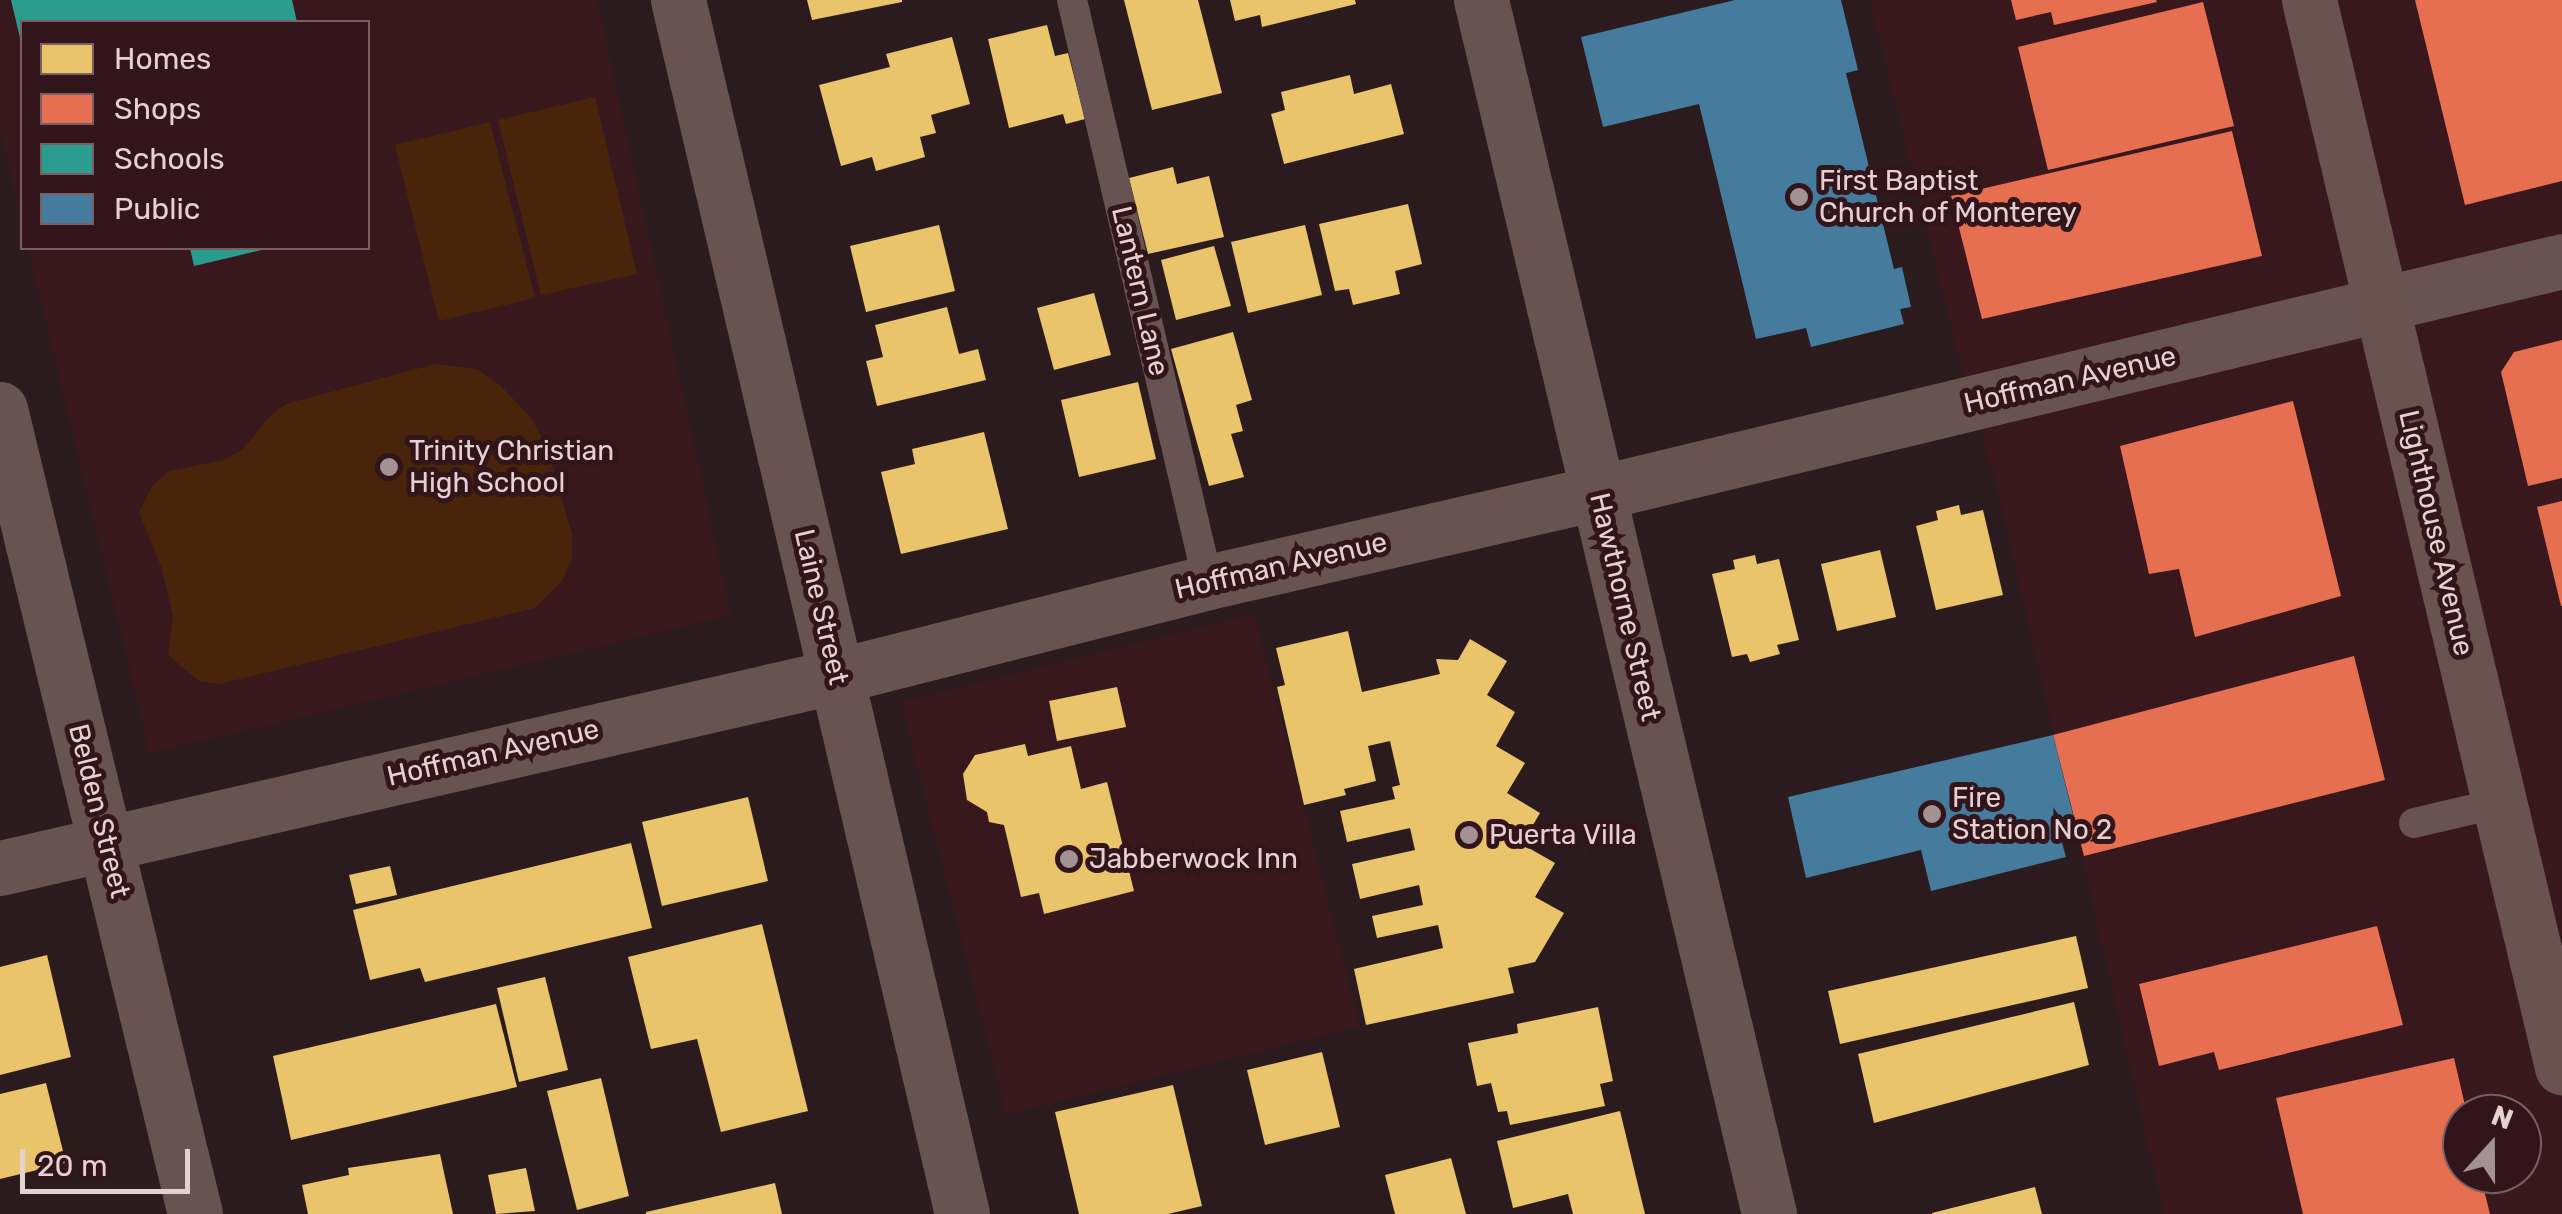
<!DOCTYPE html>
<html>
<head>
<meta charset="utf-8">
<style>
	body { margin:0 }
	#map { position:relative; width:2562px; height:1214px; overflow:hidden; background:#2c1b1e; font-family:Rubik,sans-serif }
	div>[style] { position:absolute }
	.built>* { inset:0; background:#39181d }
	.green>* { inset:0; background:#48250a }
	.homes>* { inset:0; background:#e9c46a }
	.shops>* { inset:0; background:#e76f51 }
	.schools>* { inset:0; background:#2a9d8f }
	.public>* { inset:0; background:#457b9d }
	.service>* { height:30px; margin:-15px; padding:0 15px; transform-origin:15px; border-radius:15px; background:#675351 }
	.minor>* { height:55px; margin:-27.5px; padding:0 27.5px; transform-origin:27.5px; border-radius:27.5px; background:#675351 }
	.tertiary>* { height:55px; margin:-27.5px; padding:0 27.5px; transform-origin:27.5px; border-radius:27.5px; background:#675351 }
	.primary>* { height:55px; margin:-27.5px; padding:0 27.5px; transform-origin:27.5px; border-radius:27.5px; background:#685351 }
	.dots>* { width:28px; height:28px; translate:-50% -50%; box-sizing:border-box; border:5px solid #32151a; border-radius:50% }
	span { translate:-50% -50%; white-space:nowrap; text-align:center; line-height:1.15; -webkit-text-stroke:10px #32151a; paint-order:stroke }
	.poi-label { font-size:28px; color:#e5d0d2 }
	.left { translate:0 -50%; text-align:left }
	.street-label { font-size:28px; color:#e5d0d2 }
	.legend { position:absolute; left:20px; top:20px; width:350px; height:230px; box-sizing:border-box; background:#32151a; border:2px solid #7a6064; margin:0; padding:12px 18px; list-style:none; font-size:30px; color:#e5d0d2 }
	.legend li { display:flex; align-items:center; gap:20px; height:50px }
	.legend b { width:50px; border:2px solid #7a6064 }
	.north { position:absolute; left:2442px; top:1094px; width:100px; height:100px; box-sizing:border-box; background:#32151a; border:2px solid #7a6064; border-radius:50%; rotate:21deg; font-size:28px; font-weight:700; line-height:40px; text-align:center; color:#e5d0d2 }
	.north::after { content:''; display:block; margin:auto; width:35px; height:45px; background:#a49193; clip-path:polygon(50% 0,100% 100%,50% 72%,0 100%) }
	.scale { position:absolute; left:20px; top:1149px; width:170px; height:45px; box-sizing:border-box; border:5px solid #e5d0d2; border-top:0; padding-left:12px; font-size:30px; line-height:35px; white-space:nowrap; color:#e5d0d2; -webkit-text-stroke:8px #32151a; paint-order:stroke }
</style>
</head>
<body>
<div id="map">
	<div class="built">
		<i style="clip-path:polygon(0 0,597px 0,731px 615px,150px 753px,28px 248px,368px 248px,368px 22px,22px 22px,22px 224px,0 129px)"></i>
		<i style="clip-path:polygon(evenodd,1870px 0,2562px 0,2562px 1214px,2164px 1214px,1996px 483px,1955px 342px,1870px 0,2462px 1114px,2522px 1114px,2522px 1174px,2462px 1174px,2462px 1114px)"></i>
		<i style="clip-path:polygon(1254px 614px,1360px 1026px,1006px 1114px,901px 702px)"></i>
	</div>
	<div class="green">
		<i style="clip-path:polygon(595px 97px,637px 274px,541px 295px,498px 120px)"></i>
		<i style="clip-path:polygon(490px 122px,535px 298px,439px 321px,395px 145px)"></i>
		<i style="clip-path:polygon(435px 364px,476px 369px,500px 385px,531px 418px,546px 445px,572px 534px,572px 558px,562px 581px,535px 608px,219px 684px,199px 681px,168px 655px,173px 617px,162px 569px,139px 512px,152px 486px,169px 471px,224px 460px,242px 450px,272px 414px,286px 404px)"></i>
	</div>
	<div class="homes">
		<i style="clip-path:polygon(807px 0,902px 0,902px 2px,812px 20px)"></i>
		<i style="clip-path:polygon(1124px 0,1198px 0,1222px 93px,1152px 110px)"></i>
		<i style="clip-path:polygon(1230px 0,1355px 0,1356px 4px,1262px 27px,1260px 15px,1235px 21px)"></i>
		<i style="clip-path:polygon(1047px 25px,1055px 56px,1068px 53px,1085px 119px,1066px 124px,1063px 114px,1009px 128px,988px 39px)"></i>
		<i style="clip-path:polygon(952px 37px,970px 104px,931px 115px,936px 133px,920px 137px,925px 157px,876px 171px,872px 157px,841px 166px,819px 85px,890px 67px,886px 54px)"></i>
		<i style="clip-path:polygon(1350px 75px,1354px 94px,1391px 84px,1404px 134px,1284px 164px,1271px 114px,1285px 110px,1281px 92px)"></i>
		<i style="clip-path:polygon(1173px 167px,1177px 184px,1209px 176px,1224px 237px,1148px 254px,1129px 178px)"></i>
		<i style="clip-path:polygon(1408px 204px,1422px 264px,1395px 271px,1400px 294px,1353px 305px,1349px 289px,1335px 291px,1319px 224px)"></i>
		<i style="clip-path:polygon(939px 225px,955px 291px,866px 312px,850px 246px)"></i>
		<i style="clip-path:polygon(1305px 225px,1322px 295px,1248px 313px,1231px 242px)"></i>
		<i style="clip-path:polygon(1214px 246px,1231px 306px,1176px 320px,1161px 260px)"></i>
		<i style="clip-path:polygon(1094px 293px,1111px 355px,1054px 370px,1037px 308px)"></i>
		<i style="clip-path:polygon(947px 307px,959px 354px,978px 349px,986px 380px,877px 406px,866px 361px,883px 357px,875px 325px)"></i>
		<i style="clip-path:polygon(1233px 332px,1252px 400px,1236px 405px,1243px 431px,1231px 434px,1244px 477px,1209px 486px,1171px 349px)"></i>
		<i style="clip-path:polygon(1138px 382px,1156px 459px,1079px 477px,1061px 400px)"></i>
		<i style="clip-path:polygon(984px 432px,1008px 529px,901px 554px,881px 472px,915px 464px,912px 449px)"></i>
		<i style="clip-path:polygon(1959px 505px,1961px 515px,1983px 510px,2003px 595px,1936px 610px,1916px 526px,1938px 520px,1936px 511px)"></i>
		<i style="clip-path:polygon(1880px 550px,1896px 617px,1837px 631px,1821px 564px)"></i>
		<i style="clip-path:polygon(1755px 555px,1757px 564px,1779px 559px,1799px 640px,1777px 645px,1780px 654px,1750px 662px,1747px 654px,1732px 657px,1712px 574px,1735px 569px,1733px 560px)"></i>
		<i style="clip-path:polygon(1348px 631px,1362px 692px,1440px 674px,1436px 659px,1458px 660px,1470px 639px,1507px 661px,1487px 695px,1515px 712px,1496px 746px,1525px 763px,1507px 793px,1540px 813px,1522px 844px,1555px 863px,1535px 897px,1564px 913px,1535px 962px,1508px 968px,1514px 993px,1366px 1025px,1354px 969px,1443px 948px,1438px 925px,1377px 938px,1372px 916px,1423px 905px,1419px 885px,1360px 899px,1352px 864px,1415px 850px,1410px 828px,1347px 842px,1340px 811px,1395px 799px,1392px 787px,1400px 785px,1390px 741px,1368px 746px,1376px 781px,1344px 789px,1346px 795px,1304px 805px,1277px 687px,1285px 685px,1276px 648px)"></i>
		<i style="clip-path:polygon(1117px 687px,1126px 727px,1057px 741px,1049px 701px)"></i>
		<i style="clip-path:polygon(1025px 744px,1028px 756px,1071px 746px,1081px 789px,1107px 782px,1134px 891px,1044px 914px,1039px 893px,1021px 897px,1004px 825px,989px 822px,987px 812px,967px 800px,963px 774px,975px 755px)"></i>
		<i style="clip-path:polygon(748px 797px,768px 881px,662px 906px,642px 822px)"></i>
		<i style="clip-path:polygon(631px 843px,652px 928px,425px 982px,420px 968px,370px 980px,353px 910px)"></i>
		<i style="clip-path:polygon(390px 866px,397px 895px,356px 904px,349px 875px)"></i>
		<i style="clip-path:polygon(762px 924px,808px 1111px,721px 1132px,697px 1039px,651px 1049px,628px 957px)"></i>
		<i style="clip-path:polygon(2076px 936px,2088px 988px,1840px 1044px,1828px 991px)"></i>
		<i style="clip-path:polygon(47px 955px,71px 1057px,0 1075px,0 967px)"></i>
		<i style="clip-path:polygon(545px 977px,568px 1070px,519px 1082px,497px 988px)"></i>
		<i style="clip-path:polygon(2074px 1002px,2089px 1065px,1874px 1123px,1858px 1054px)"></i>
		<i style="clip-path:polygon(496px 1004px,517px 1087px,291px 1140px,273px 1056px)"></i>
		<i style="clip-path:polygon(1598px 1007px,1613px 1081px,1600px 1084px,1605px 1106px,1510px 1125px,1507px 1111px,1498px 1112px,1491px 1083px,1477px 1086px,1468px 1043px,1518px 1033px,1517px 1024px)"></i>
		<i style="clip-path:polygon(1322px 1052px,1340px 1127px,1265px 1145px,1247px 1070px)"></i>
		<i style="clip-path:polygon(601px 1078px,629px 1196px,577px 1210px,547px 1091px)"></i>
		<i style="clip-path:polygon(46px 1083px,66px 1163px,0 1179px,0 1094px)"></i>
		<i style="clip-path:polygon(1173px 1085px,1202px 1206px,1168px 1214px,1079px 1214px,1055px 1112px)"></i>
		<i style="clip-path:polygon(1620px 1111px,1645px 1214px,1573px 1214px,1568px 1194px,1513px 1208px,1497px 1141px)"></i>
		<i style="clip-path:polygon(440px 1154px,453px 1214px,308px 1214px,302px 1185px,349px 1175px,348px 1168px)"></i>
		<i style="clip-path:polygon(1451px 1158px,1466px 1214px,1395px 1214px,1385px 1175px)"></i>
		<i style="clip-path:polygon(526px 1168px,535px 1211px,496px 1214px,488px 1175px)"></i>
		<i style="clip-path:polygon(775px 1183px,782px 1214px,646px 1214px,646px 1212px)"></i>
		<i style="clip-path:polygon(2035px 1187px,2042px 1214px,1932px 1214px,1932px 1213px)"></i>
	</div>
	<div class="shops">
		<i style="clip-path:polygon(2011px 0,2156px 0,2157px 2px,2054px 25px,2051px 12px,2016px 20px)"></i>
		<i style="clip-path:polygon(2415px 0,2562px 0,2562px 181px,2465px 205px)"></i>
		<i style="clip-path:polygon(2203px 2px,2234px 126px,2048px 170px,2018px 47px)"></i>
		<i style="clip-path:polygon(2232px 131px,2262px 256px,1982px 319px,1951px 196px)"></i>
		<i style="clip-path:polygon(2562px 340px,2562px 478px,2528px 486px,2501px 372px,2514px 352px)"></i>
		<i style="clip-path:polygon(2293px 401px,2341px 596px,2195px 637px,2179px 569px,2149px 574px,2120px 446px)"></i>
		<i style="clip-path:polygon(2562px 501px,2562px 606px,2561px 606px,2537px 507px)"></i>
		<i style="clip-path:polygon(2354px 656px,2385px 780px,2084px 856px,2053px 735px)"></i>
		<i style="clip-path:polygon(2377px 926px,2403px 1025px,2219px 1070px,2214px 1052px,2159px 1066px,2139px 984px)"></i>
		<i style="clip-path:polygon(2454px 1058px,2467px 1114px,2462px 1114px,2462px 1174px,2480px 1174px,2490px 1214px,2303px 1214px,2276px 1098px)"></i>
	</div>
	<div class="schools">
		<i style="clip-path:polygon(11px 0,292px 0,297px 22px,22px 22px,21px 42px)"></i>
		<i style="clip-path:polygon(190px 248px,266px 248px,266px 249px,194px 266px)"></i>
	</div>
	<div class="public">
		<i style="clip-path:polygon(1735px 0,1841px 0,1858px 70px,1846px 73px,1894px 269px,1902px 267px,1911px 307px,1900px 309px,1904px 324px,1811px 347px,1806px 328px,1756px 339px,1699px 104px,1603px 127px,1581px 37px)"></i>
		<i style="clip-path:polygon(2053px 735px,2078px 835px,2061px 839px,2066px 857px,1931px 891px,1921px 850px,1806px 878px,1788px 797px)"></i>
	</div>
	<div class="service">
		<i style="left:1072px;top:0;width:598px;rotate:76.85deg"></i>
		<i style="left:2414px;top:823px;width:87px;rotate:-13.2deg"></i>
	</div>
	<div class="minor">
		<i style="left:678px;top:0;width:1247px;rotate:76.83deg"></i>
		<i style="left:1481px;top:0;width:1248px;rotate:76.65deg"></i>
		<i style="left:0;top:409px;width:828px;rotate:76.38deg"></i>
		<i style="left:0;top:868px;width:859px;rotate:-12.92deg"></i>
		<i style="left:837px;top:676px;width:383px;rotate:-14.2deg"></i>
		<i style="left:1208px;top:582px;width:400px;rotate:-12.9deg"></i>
		<i style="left:1598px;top:493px;width:806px;rotate:-13.55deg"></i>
	</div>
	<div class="tertiary">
		<i style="left:2382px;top:304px;width:185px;rotate:-13.4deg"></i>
	</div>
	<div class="primary">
		<i style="left:2309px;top:0;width:1097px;rotate:76.66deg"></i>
	</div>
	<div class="dots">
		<i style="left:1799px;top:197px;background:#a49193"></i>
		<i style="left:389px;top:467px;background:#a49193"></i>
		<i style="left:1932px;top:814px;background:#a49193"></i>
		<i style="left:1469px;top:835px;background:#a49193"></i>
		<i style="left:1069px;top:859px;background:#a49193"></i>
	</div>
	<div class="poi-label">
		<span class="left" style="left:1819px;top:197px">First Baptist<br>Church of Monterey</span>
		<span class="left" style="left:409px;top:467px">Trinity Christian<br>High School</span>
		<span class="left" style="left:1952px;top:814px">Fire<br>Station No 2</span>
		<span class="left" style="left:1489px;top:835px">Puerta Villa</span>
		<span class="left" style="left:1089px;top:859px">Jabberwock Inn</span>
	</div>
	<div class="street-label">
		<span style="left:1140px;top:291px;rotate:77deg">Lantern Lane</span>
		<span style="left:2070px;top:380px;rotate:-13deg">Hoffman Avenue</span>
		<span style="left:2436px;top:533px;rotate:77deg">Lighthouse Avenue</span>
		<span style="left:1281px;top:566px;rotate:-13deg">Hoffman Avenue</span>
		<span style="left:821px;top:607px;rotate:77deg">Laine Street</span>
		<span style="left:1625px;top:607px;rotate:77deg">Hawthorne Street</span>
		<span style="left:493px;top:753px;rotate:-13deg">Hoffman Avenue</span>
		<span style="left:99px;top:811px;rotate:76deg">Belden Street</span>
	</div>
	<ul class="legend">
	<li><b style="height:28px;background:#e9c46a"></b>Homes</li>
	<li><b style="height:28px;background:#e76f51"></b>Shops</li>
	<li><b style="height:28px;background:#2a9d8f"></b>Schools</li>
	<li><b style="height:28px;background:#457b9d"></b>Public</li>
	</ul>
	<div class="north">N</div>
	<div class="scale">20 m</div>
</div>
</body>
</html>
